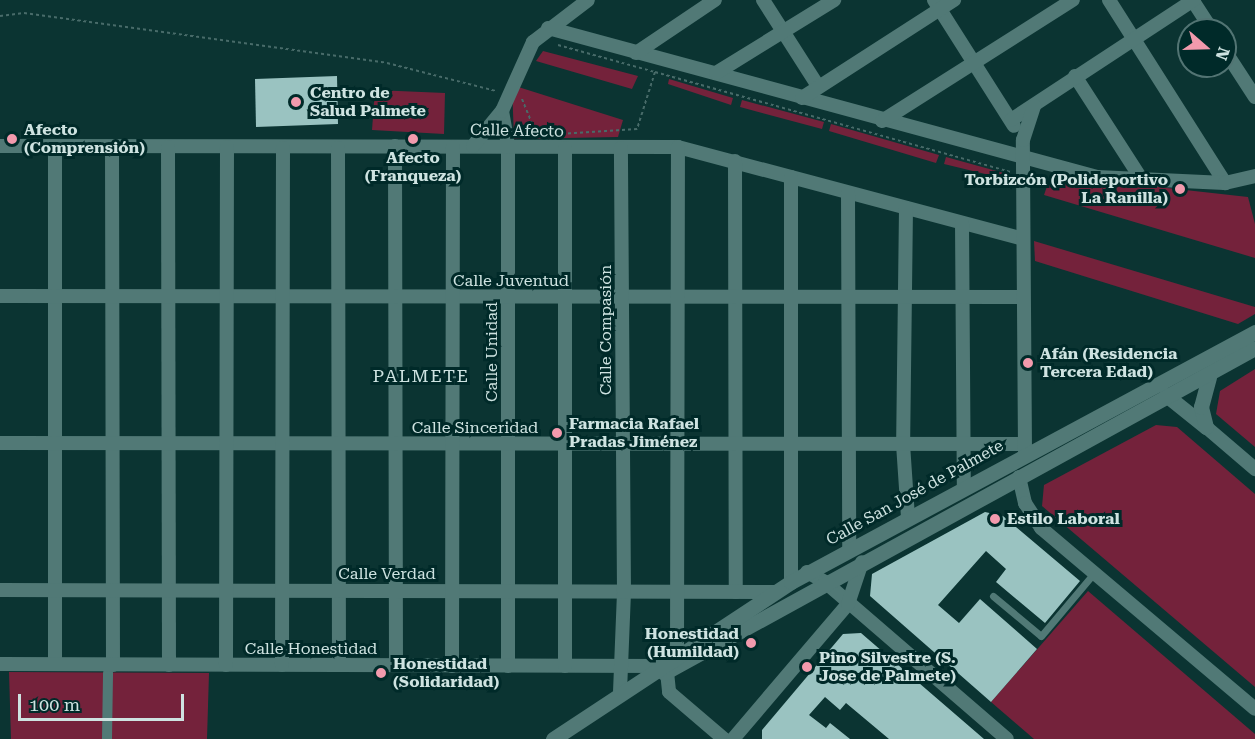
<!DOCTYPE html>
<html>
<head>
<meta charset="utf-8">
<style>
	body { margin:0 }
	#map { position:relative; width:1255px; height:739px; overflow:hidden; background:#0b3432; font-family:"Roboto Serif",serif }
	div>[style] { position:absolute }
	.green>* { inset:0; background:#74223b }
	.building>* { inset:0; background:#9ac3c1 }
	.path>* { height:2px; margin-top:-1px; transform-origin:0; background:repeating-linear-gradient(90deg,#486b69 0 3px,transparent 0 6px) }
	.service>* { height:7px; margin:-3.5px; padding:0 3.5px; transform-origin:3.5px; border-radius:3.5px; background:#517976 }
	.pedestrian>* { height:10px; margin:-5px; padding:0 5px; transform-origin:5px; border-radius:5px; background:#517976 }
	.minor>* { height:14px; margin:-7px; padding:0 7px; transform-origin:7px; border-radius:7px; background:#517976 }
	.tertiary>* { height:15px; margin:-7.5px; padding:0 7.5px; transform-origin:7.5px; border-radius:7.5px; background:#517976 }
	.dots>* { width:16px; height:16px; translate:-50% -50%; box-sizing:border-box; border:3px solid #002a29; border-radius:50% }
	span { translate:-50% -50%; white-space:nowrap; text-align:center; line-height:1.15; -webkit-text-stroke:6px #002a29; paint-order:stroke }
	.poi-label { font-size:16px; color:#cee3e1; font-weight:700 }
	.left { translate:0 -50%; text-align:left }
	.right { translate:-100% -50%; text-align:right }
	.street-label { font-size:16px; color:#cee3e1 }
	.neighbourhood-label { font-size:18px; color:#cee3e1; letter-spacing:1.5px }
	.north { position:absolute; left:1177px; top:18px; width:60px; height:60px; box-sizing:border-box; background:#002a29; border:2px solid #527473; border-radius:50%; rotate:110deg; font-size:16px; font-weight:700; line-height:24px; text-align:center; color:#cee3e1 }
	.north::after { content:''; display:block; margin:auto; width:21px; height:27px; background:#f29aad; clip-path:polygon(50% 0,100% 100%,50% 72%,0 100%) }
	.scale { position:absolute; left:18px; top:694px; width:166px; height:27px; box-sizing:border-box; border:3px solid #cee3e1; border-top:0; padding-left:8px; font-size:18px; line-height:21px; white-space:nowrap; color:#cee3e1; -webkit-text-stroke:4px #002a29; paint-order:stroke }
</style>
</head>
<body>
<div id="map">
	<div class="green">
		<i style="clip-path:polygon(543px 51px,638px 76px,632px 89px,536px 61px)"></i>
		<i style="clip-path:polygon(669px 79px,733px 98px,731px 105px,668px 84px)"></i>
		<i style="clip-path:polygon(512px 85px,623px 120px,618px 137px,514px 139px)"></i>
		<i style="clip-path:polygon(375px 90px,445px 93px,444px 134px,372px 130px)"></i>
		<i style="clip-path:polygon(742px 100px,824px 122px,822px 129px,740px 107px)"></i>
		<i style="clip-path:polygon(831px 124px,939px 155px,936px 163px,829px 131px)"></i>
		<i style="clip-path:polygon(946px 157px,1011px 175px,1010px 180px,944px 164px)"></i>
		<i style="clip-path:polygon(1051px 175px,1248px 197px,1255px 224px,1255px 258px,1044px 195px)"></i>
		<i style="clip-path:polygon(1034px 241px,1255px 307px,1255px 314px,1238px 324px,1035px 261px)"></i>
		<i style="clip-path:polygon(1255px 369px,1255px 447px,1216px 414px,1220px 391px)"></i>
		<i style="clip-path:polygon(1156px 425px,1177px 427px,1255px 494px,1255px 687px,1042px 506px,1044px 485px)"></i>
		<i style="clip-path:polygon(1088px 591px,1255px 734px,1255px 739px,1034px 739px,991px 702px)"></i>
		<i style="clip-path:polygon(9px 672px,209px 673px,207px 739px,11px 739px)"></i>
	</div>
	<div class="building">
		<i style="clip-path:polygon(337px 76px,338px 124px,256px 127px,255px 79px)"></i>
		<i style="clip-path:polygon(985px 512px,1003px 516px,1080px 581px,1045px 623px,996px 582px,1006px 569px,986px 551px,938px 605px,959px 623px,980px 599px,1037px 649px,991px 702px,870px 596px,872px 574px)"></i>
		<i style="clip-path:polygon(861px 633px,984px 739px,889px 739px,846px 703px,840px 710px,825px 697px,809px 715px,826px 728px,830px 723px,850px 739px,762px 739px,762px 730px,843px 634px)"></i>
	</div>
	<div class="path">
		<i style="left:0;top:16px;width:24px;rotate:-7deg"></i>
		<i style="left:24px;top:13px;width:366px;rotate:7.8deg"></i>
		<i style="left:387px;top:63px;width:113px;rotate:14.4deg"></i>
		<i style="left:558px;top:45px;width:101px;rotate:15.6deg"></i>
		<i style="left:655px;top:72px;width:60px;rotate:107.5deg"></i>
		<i style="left:637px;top:129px;width:78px;rotate:176.3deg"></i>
		<i style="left:655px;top:72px;width:369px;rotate:15.7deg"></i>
		<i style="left:522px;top:99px;width:31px;rotate:68deg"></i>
		<i style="left:534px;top:128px;width:20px;rotate:18deg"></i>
	</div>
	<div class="service">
		<i style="left:993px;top:596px;width:62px;rotate:39.8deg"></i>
		<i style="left:1041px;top:636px;width:82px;rotate:-49.9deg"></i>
	</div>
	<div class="pedestrian">
		<i style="left:107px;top:739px;width:66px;rotate:-89.1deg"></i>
	</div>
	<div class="minor">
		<i style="left:763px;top:0;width:102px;rotate:57.4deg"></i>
		<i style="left:934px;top:0;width:149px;rotate:57.6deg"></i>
		<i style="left:1109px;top:0;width:217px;rotate:57.6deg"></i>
		<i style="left:1193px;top:1px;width:35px;rotate:57deg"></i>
		<i style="left:548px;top:28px;width:569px;rotate:15.18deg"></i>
		<i style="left:1097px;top:177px;width:128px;rotate:2.7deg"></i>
		<i style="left:1225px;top:183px;width:31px;rotate:-13deg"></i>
		<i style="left:1225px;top:51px;width:55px;rotate:56.9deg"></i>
		<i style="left:636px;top:53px;width:95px;rotate:-33.9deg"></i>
		<i style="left:716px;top:73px;width:139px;rotate:-31.7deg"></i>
		<i style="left:1075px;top:76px;width:124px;rotate:57.2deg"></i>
		<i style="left:802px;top:98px;width:181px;rotate:-32.8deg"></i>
		<i style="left:502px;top:111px;width:36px;rotate:80deg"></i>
		<i style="left:508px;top:146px;width:520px;rotate:90deg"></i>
		<i style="left:1011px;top:120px;width:219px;rotate:-33.3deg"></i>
		<i style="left:882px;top:121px;width:226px;rotate:-32.4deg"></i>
		<i style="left:0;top:146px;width:678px;rotate:0.08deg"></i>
		<i style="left:678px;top:147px;width:355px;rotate:14.9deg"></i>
		<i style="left:55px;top:146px;width:518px;rotate:90deg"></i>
		<i style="left:395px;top:146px;width:519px;rotate:89.89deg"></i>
		<i style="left:473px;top:146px;width:45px;rotate:-50.4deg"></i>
		<i style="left:502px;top:111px;width:76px;rotate:-65.8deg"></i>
		<i style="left:533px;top:42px;width:69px;rotate:-37.4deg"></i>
		<i style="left:112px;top:147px;width:518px;rotate:89.89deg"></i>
		<i style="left:168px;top:147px;width:518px;rotate:89.89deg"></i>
		<i style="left:338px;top:148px;width:517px;rotate:89.89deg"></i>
		<i style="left:735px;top:161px;width:431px;rotate:89.9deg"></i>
		<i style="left:848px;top:193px;width:356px;rotate:89.8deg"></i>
		<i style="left:906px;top:208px;width:236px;rotate:90.7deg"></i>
		<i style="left:903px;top:444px;width:73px;rotate:86.1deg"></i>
		<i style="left:962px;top:223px;width:262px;rotate:89.6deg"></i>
		<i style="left:0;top:296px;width:1021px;rotate:0.06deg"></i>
		<i style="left:1206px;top:427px;width:65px;rotate:40.6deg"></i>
		<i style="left:0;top:443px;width:1023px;rotate:0.06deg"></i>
		<i style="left:1025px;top:451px;width:311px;rotate:-90.4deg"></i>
		<i style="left:1023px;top:140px;width:36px;rotate:-72deg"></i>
		<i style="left:1019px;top:477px;width:27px;rotate:77deg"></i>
		<i style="left:1025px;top:503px;width:30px;rotate:57deg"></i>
		<i style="left:1041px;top:528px;width:280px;rotate:40.2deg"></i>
		<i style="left:807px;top:572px;width:21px;rotate:29deg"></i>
		<i style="left:825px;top:582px;width:240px;rotate:40.8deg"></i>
		<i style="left:791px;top:582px;width:405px;rotate:-90deg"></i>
		<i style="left:0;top:590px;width:775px;rotate:0.15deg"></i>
		<i style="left:677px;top:653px;width:506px;rotate:-89.89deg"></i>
		<i style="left:0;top:664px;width:659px;rotate:0.17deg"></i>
		<i style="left:659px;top:666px;width:10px;rotate:37deg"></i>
		<i style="left:667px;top:672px;width:20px;rotate:84deg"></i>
		<i style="left:669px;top:692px;width:72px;rotate:40.5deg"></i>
		<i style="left:226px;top:665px;width:518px;rotate:-89.89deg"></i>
		<i style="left:282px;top:665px;width:517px;rotate:-89.89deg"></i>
		<i style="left:452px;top:666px;width:519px;rotate:-89.89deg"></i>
		<i style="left:565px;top:666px;width:518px;rotate:-90deg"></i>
		<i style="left:620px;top:692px;width:100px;rotate:-87.7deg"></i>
		<i style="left:624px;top:592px;width:444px;rotate:-90.4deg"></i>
		<i style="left:733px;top:739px;width:177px;rotate:-49.6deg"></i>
		<i style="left:848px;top:604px;width:44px;rotate:-71.6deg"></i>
	</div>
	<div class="tertiary">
		<i style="left:1166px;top:395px;width:51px;rotate:38.7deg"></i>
		<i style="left:1206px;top:427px;width:21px;rotate:-104deg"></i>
		<i style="left:1201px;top:407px;width:31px;rotate:-75deg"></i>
		<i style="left:664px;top:673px;width:674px;rotate:-28.81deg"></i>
		<i style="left:553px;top:739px;width:285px;rotate:-33.4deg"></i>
		<i style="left:791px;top:582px;width:527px;rotate:-28.32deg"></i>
	</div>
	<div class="dots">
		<i style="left:296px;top:102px;background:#f29aad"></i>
		<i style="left:12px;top:139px;background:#f29aad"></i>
		<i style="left:413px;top:139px;background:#f29aad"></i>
		<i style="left:1180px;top:189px;background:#f29aad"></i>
		<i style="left:1028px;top:363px;background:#f29aad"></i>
		<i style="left:557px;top:433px;background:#f29aad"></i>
		<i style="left:995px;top:519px;background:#f29aad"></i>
		<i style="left:751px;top:643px;background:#f29aad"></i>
		<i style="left:807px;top:667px;background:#f29aad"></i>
		<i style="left:381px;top:673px;background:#f29aad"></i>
	</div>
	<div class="poi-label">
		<span class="left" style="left:310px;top:102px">Centro de<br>Salud Palmete</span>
		<span class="left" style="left:24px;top:139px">Afecto<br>(Comprensión)</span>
		<span style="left:413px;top:167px">Afecto<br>(Franqueza)</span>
		<span class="right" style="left:1168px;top:189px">Torbizcón (Polideportivo<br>La Ranilla)</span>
		<span class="left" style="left:1040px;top:363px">Afán (Residencia<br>Tercera Edad)</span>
		<span class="left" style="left:569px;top:433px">Farmacia Rafael<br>Pradas Jiménez</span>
		<span class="left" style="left:1007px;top:519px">Estilo Laboral</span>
		<span class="right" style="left:739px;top:643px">Honestidad<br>(Humildad)</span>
		<span class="left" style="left:819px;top:667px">Pino Silvestre (S.<br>Jose de Palmete)</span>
		<span class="left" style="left:393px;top:673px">Honestidad<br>(Solidaridad)</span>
	</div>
	<div class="street-label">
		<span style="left:517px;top:131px;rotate:1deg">Calle Afecto</span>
		<span style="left:511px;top:281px">Calle Juventud</span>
		<span style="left:606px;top:330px;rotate:-90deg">Calle Compasión</span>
		<span style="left:492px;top:352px;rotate:-90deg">Calle Unidad</span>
		<span style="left:475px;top:428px">Calle Sinceridad</span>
		<span style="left:915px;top:493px;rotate:-29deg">Calle San José de Palmete</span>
		<span style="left:387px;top:574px">Calle Verdad</span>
		<span style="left:311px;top:649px">Calle Honestidad</span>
	</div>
	<div class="neighbourhood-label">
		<span style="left:421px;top:376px">PALMETE</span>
	</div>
	<div class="north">N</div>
	<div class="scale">100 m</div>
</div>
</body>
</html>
